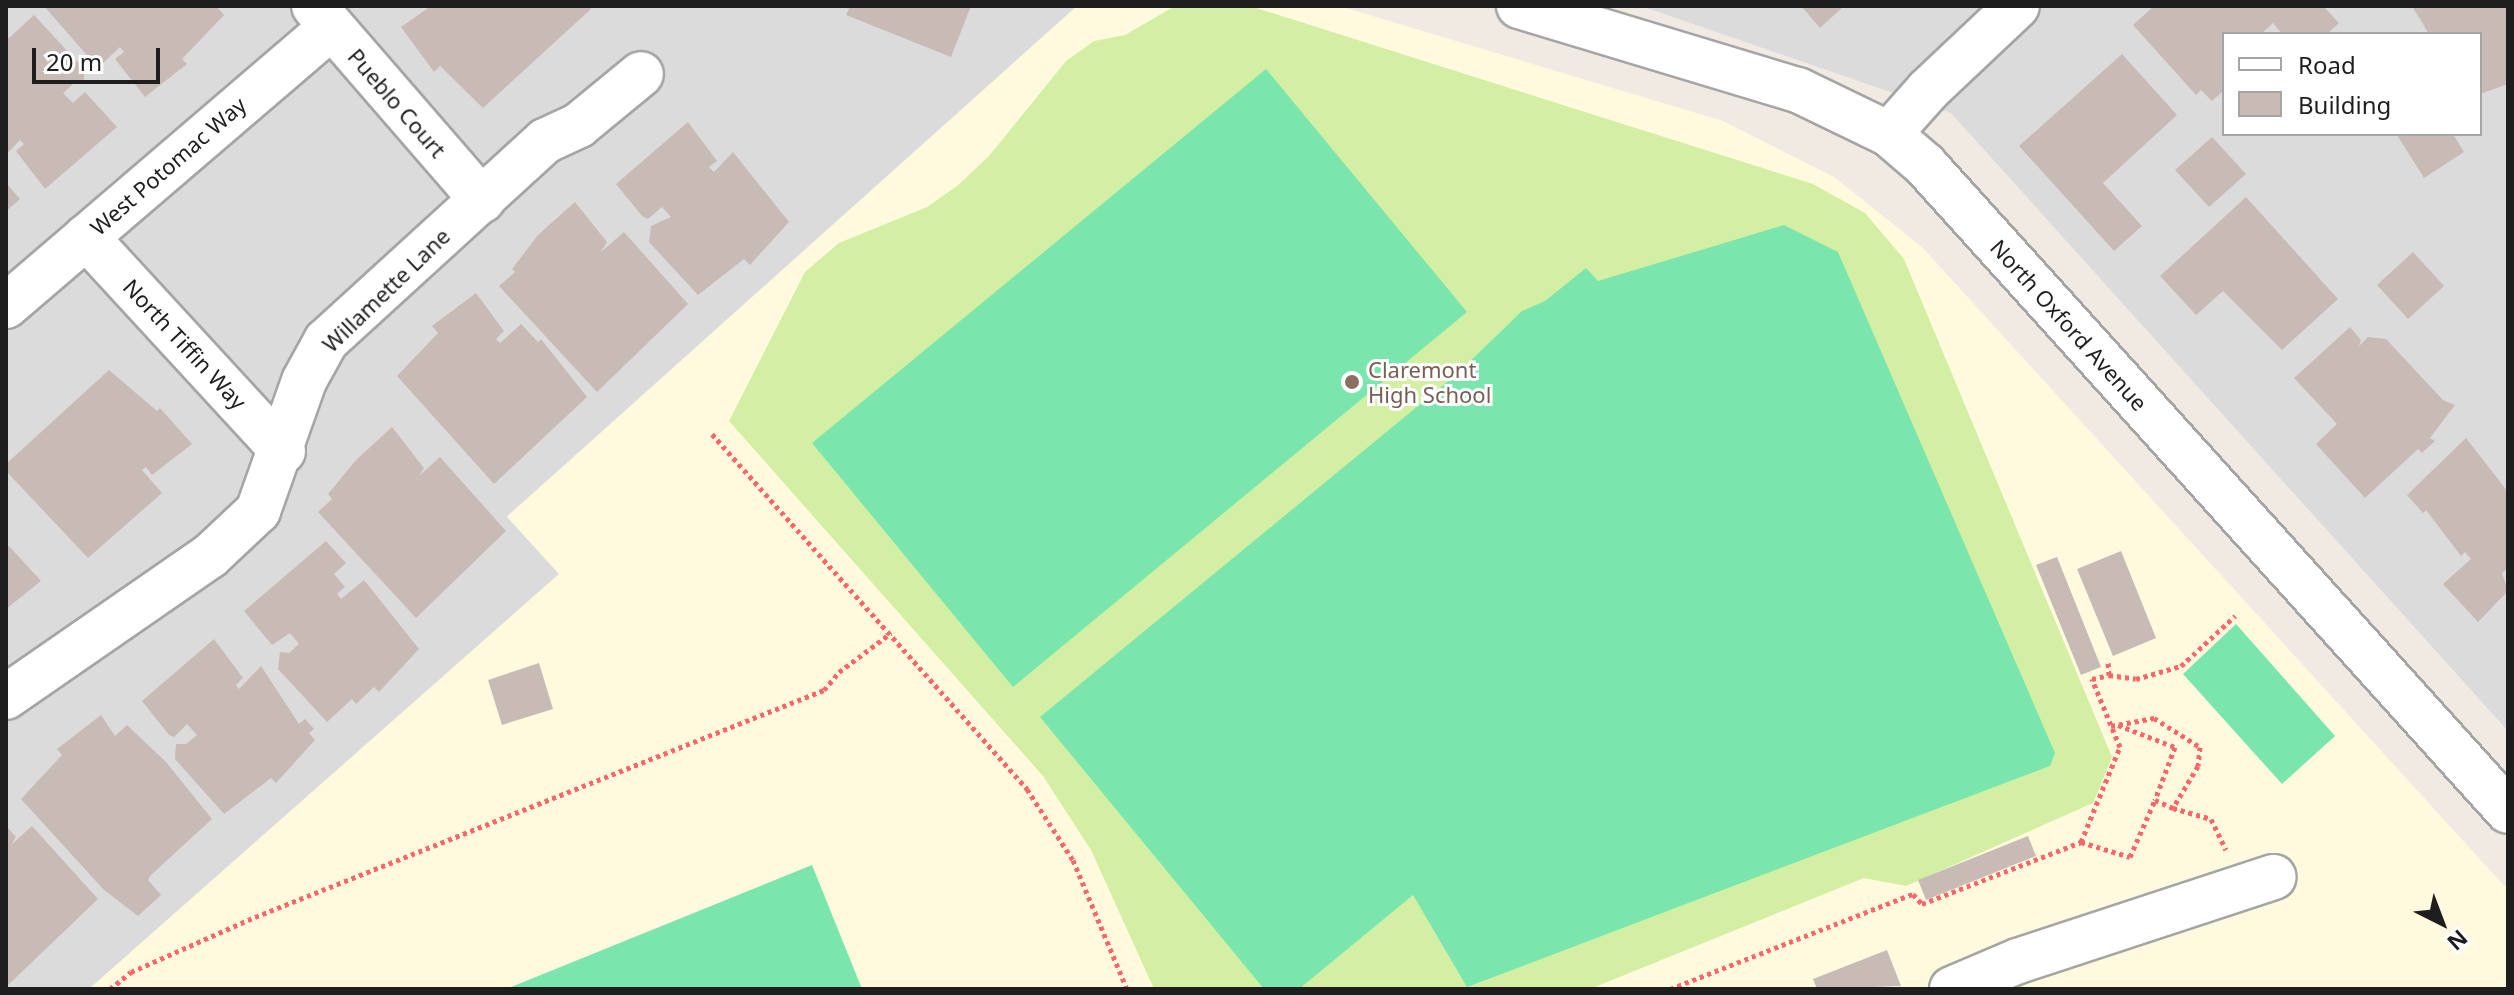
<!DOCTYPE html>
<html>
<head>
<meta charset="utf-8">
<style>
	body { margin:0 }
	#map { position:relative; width:2514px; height:995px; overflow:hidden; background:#f0eae3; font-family:"Noto Sans",sans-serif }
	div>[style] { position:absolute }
	.residential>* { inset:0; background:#dcdbdb }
	.education>* { inset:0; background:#fffadd }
	.grass>* { inset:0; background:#d3efa4 }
	.pitch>* { inset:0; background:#7ae6ae }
	.building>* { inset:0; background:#c8bbb6 }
	.path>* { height:5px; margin-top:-2.5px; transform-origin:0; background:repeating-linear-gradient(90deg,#ff656a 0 4px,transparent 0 8px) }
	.roads { filter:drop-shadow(2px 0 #a5a5a5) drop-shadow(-2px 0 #a5a5a5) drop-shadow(0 2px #a5a5a5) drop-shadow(0 -2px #a5a5a5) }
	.minor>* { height:44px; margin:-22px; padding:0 22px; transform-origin:22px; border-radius:22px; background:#fff }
	.dots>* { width:22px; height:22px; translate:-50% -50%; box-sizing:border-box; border:4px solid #fff; border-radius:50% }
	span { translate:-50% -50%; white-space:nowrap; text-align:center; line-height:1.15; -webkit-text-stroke:6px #fff; paint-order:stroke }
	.street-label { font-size:22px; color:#1e1e1e }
	.education-label { font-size:22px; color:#785e54 }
	.left { translate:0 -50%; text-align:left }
	.frame { position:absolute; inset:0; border:8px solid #1e1e1e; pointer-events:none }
	.legend { position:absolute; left:2222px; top:32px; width:260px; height:104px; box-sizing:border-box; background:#fff; border:2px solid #a5a5a5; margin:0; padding:10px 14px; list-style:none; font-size:24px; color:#1e1e1e }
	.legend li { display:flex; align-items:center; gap:16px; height:40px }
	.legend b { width:40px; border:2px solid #a5a5a5 }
	.north { position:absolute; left:2402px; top:883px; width:80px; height:80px; -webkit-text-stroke:6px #fff; paint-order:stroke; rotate:138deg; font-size:22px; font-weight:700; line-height:32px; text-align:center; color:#1e1e1e }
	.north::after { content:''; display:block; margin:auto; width:28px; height:36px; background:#1e1e1e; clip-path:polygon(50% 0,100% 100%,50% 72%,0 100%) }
	.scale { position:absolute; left:32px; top:48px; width:128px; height:36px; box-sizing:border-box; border:4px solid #1e1e1e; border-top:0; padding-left:10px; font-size:24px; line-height:28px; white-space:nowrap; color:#1e1e1e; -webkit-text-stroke:6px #fff; paint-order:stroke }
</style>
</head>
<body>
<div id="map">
	<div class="residential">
		<i style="clip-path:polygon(6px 6px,1077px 6px,507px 516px,559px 574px,89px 989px,6px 989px)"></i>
		<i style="clip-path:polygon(evenodd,1641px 6px,2508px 6px,2508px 731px,1951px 113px,1641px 6px,2224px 34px,2480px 34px,2480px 134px,2224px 134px,2224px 34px)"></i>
	</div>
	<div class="education">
		<i style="clip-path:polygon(1077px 6px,1339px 6px,1723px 121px,1834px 177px,1922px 247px,2508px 890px,2508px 989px,89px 989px,559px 574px,507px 517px)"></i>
	</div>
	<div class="grass">
		<i style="clip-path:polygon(1175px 6px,1250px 6px,1813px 184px,1865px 213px,1904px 259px,2112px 757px,2093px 803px,1906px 886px,1864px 878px,1590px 989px,1154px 989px,1091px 850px,1043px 776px,729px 421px,805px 272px,839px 243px,927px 207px,957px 186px,989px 156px,1066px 61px,1094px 41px,1125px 35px)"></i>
	</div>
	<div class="pitch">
		<i style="clip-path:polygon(1266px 69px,1467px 312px,1013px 687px,812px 443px)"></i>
		<i style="clip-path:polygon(1784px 225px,1838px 252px,2055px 753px,2050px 766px,1467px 987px,1413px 895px,1299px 989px,1264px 989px,1040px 717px,1458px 373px,1522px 311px,1545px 301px,1586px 268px,1598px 281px)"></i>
		<i style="clip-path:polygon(2236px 624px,2335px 736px,2282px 784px,2183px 674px)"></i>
		<i style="clip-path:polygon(812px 865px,862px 989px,506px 989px)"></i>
	</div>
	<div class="building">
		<i style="clip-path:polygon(44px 6px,216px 6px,224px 15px,182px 59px,187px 64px,145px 97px,115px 59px,124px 52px,120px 47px,98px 68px)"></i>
		<i style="clip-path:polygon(431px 6px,588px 6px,591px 9px,483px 108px,440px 66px,434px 72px,401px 27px)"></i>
		<i style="clip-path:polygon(850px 6px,971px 6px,951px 57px,846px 15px)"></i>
		<i style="clip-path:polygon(1801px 6px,1844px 6px,1820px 28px)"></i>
		<i style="clip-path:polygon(2154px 6px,2323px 6px,2339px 23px,2327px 34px,2282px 34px,2273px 23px,2261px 34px,2224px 34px,2224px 90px,2212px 101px,2201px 90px,2196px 95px,2133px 25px)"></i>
		<i style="clip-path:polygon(2412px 6px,2508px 6px,2508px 84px,2480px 94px,2480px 34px,2429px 34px)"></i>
		<i style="clip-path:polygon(34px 15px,84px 69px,84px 84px,73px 84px,63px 93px,73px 103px,85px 92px,117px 127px,45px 189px,16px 151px,24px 144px,20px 140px,6px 155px,6px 35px,9px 38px)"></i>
		<i style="clip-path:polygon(2122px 54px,2177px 115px,2103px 183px,2142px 226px,2114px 251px,2019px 146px)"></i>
		<i style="clip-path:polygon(688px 122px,717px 161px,709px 167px,714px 172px,733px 152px,789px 222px,750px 265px,744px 259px,698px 295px,649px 242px,651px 226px,671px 217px,662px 207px,648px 219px,642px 216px,616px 184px)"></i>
		<i style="clip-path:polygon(2453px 134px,2464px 152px,2424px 178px,2397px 135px)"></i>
		<i style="clip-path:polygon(2212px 137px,2246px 174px,2209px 207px,2175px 170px)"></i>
		<i style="clip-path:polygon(6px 183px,20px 199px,6px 211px)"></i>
		<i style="clip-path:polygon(2246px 197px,2338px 299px,2282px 350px,2223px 291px,2196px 315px,2160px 276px)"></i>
		<i style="clip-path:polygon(575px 202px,607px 242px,601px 252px,624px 232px,688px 304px,597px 392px,499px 286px,515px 272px,512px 269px,538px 235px)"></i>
		<i style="clip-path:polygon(2413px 252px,2444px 286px,2408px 319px,2377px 285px)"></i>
		<i style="clip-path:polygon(476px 293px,504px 331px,496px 339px,500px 343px,521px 324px,538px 342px,541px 339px,587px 397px,494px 484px,397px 376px,438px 333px,432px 326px)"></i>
		<i style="clip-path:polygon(2350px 327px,2361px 340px,2359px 346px,2368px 337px,2386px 339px,2443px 400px,2455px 405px,2430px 438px,2435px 441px,2422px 453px,2418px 449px,2365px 498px,2316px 444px,2337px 424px,2294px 378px)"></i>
		<i style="clip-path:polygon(109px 370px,157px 411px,160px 408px,192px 444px,152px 475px,146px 467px,142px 470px,162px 493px,88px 558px,6px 471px,6px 464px)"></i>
		<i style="clip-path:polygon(392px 427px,424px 468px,419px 476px,440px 457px,506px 531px,416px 618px,318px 512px,332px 499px,328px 494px,356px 460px)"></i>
		<i style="clip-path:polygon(2466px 438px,2508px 492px,2508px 568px,2502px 573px,2508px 591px,2478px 622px,2443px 584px,2471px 559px,2465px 552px,2461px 556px,2426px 510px,2423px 513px,2407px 495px)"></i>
		<i style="clip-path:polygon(326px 541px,346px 563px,334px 574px,345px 587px,337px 594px,341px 599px,364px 580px,419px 649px,379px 692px,374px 687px,356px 704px,352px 699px,327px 722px,278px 669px,280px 652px,289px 653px,299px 644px,290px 633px,272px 645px,244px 611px)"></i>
		<i style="clip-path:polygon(9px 546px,41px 581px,6px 609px,6px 548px)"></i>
		<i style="clip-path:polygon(2121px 551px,2156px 638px,2113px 656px,2077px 569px)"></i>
		<i style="clip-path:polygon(2057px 557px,2101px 667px,2081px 675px,2036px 565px)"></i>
		<i style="clip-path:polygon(214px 639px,243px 678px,236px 685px,239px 689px,261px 666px,299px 724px,305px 719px,314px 729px,309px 733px,315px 740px,276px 783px,271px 778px,224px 814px,175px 759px,176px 744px,186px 744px,197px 735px,187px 724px,174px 737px,169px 735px,142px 701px)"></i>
		<i style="clip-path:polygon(539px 663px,553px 709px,502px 725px,488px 680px)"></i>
		<i style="clip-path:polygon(101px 715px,115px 736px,127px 725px,166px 762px,212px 819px,151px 875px,148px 880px,161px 895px,138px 916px,103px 889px,21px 799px,62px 755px,57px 749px)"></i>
		<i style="clip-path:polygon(6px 826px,16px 837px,11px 845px,32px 826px,98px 899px,6px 987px)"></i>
		<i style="clip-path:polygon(2028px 836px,2036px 856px,1926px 900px,1918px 880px)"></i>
		<i style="clip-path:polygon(1887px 950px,1901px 986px,1817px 989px,1813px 979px)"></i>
	</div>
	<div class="path">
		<i style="left:712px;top:434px;width:475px;rotate:48.4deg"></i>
		<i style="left:1027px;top:789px;width:85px;rotate:57.1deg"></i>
		<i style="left:1073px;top:860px;width:140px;rotate:67.3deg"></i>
		<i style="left:2109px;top:675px;width:27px;rotate:8deg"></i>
		<i style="left:2136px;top:679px;width:47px;rotate:-16.1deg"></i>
		<i style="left:2181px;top:666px;width:74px;rotate:-42.8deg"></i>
		<i style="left:2118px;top:725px;width:61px;rotate:21.1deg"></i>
		<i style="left:2175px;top:747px;width:57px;rotate:110.7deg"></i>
		<i style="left:2111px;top:726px;width:44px;rotate:-10.5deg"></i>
		<i style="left:2154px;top:718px;width:54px;rotate:32.2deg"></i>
		<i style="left:2200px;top:747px;width:19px;rotate:96deg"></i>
		<i style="left:2198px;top:766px;width:49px;rotate:120.8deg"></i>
		<i style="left:2173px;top:808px;width:40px;rotate:16deg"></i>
		<i style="left:2211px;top:819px;width:34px;rotate:64deg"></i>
		<i style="left:2081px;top:842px;width:51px;rotate:17deg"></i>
		<i style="left:2130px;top:857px;width:62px;rotate:-66.3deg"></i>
		<i style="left:2155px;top:800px;width:20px;rotate:24deg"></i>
		<i style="left:110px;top:989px;width:27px;rotate:-39deg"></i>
		<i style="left:131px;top:972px;width:136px;rotate:-23.9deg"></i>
		<i style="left:255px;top:917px;width:613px;rotate:-21.75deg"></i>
		<i style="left:824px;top:690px;width:23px;rotate:-50deg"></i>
		<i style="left:839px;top:672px;width:65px;rotate:-36.9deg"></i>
		<i style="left:1670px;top:989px;width:261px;rotate:-21.4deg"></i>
		<i style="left:1913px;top:894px;width:13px;rotate:48deg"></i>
		<i style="left:1922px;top:904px;width:171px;rotate:-21.3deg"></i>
		<i style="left:2081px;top:842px;width:103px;rotate:-67.7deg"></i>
		<i style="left:2120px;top:747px;width:74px;rotate:-112.4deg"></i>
		<i style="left:2092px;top:679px;width:17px;rotate:-13deg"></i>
		<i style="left:2109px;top:675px;width:14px;rotate:-94deg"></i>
		<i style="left:2115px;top:989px;width:12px"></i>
	</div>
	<div class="roads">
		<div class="minor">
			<i style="left:314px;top:6px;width:257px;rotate:49.1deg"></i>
			<i style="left:1519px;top:6px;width:291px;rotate:16.8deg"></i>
			<i style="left:1798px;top:90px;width:101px;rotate:25.8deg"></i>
			<i style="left:1889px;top:134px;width:48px;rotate:40.7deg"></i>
			<i style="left:1925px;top:165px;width:870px;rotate:47.93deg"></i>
			<i style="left:1889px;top:134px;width:59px;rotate:-48.4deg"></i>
			<i style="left:1928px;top:90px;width:122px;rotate:-43.3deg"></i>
			<i style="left:86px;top:237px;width:291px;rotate:47.4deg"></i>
			<i style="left:6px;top:306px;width:428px;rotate:-40.6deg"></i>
			<i style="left:6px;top:697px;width:248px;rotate:-34.7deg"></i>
			<i style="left:210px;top:556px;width:66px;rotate:-43.2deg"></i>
			<i style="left:258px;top:511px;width:138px;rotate:-70.5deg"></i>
			<i style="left:304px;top:381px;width:46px;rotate:-61.2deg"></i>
			<i style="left:326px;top:341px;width:297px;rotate:-42.4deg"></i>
			<i style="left:545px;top:141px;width:38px;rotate:-25deg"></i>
			<i style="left:579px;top:125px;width:80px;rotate:-39.4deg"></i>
			<i style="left:1952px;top:989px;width:72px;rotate:-23deg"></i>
			<i style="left:2018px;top:961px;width:269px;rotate:-18.2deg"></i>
		</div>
	</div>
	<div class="dots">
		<i style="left:1352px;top:382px;background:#8d6e63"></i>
	</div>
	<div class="street-label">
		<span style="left:397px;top:103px;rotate:49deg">Pueblo Court</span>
		<span style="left:168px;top:166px;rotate:-41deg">West Potomac Way</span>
		<span style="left:386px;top:290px;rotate:-44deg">Willamette Lane</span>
		<span style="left:2069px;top:325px;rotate:48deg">North Oxford Avenue</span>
		<span style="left:185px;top:344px;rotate:47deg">North Tiffin Way</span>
	</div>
	<div class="education-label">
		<span class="left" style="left:1368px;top:382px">Claremont<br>High School</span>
	</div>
	<div class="frame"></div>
	<ul class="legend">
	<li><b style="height:10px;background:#fff"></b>Road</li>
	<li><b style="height:22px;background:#c8bbb6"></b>Building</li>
	</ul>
	<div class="north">N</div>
	<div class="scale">20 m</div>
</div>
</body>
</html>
